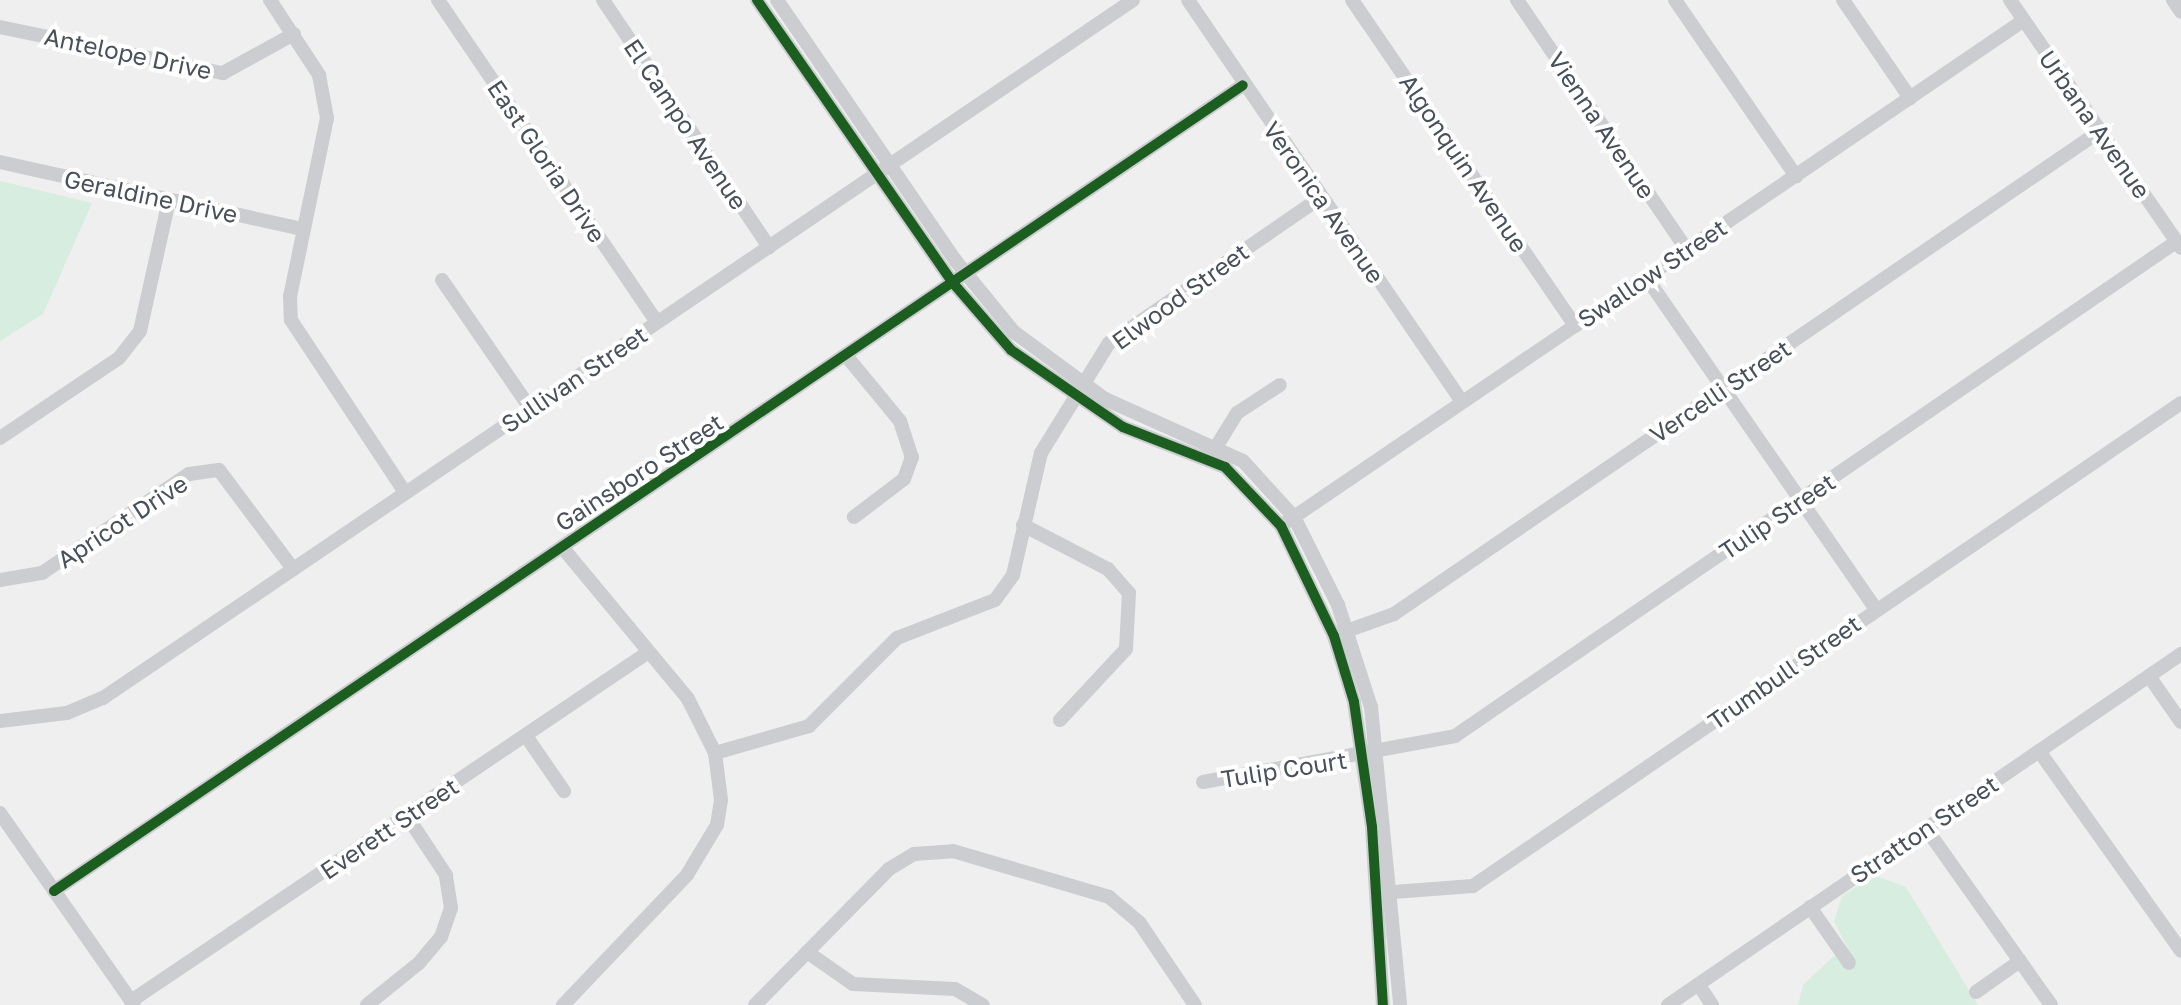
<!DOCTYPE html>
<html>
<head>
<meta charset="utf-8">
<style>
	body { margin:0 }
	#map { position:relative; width:2181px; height:1005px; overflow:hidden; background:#f0efef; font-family:"Golos Text",sans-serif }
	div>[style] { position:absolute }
	.green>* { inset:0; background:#d6ede0 }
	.minor>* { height:14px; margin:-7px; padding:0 7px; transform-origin:7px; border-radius:7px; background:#cbcdd0 }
	.cycleway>* { height:10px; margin:-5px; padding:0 5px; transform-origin:5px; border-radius:5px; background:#1b5e20 }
	span { translate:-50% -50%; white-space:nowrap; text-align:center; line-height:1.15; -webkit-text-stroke:8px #fff; paint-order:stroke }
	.street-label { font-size:24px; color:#48505a }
</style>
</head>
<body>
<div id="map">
	<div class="green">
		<i style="clip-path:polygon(0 181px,92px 203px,43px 314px,0 341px)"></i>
		<i style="clip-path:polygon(1874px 875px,1906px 887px,1978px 1005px,1798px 1005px,1803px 985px,1837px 953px,1848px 970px,1856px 965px,1834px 921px,1842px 896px)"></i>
	</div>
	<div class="minor">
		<i style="left:270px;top:0;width:90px;rotate:56.8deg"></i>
		<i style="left:319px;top:75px;width:44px;rotate:79.5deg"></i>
		<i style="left:327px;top:118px;width:182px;rotate:101.7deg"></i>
		<i style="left:290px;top:296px;width:24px;rotate:88deg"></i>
		<i style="left:291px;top:320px;width:206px;rotate:56.5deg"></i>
		<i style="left:438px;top:0;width:389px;rotate:55.8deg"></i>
		<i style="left:603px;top:0;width:298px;rotate:56.1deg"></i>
		<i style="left:757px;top:0;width:344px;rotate:55.3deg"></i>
		<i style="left:953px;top:283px;width:89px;rotate:49.1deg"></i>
		<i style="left:1011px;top:350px;width:136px;rotate:34.5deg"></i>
		<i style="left:1123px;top:427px;width:110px;rotate:21.4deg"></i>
		<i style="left:1225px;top:467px;width:81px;rotate:46.5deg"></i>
		<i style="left:1281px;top:526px;width:122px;rotate:64.3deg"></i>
		<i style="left:1334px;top:636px;width:69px;rotate:73.1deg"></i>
		<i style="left:1354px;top:702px;width:126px;rotate:81.8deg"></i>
		<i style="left:1372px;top:827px;width:178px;rotate:86.5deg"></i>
		<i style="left:777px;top:0;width:315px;rotate:55.6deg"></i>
		<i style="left:955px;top:260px;width:93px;rotate:50.7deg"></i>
		<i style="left:1014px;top:332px;width:113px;rotate:36.4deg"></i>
		<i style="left:1105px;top:399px;width:151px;rotate:24.2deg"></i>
		<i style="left:1243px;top:461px;width:76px;rotate:47.7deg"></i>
		<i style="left:1294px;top:517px;width:98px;rotate:63.4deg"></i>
		<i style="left:1338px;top:605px;width:107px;rotate:72.1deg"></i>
		<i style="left:1371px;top:707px;width:299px;rotate:84.4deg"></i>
		<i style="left:1188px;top:0;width:486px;rotate:55.7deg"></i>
		<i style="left:1352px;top:0;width:395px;rotate:55.6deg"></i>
		<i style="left:1517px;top:0;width:302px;rotate:55.8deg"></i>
		<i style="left:1675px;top:0;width:214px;rotate:55.5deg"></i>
		<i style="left:1843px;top:0;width:119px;rotate:55.6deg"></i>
		<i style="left:2010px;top:0;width:301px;rotate:55.4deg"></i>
		<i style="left:2173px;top:0;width:14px;rotate:56deg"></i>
		<i style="left:0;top:27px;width:228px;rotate:11.7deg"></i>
		<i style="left:223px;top:73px;width:81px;rotate:-28.8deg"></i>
		<i style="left:0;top:162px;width:310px;rotate:12.5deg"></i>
		<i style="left:1646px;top:277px;width:404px;rotate:55.3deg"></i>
		<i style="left:442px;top:280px;width:155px;rotate:55.5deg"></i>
		<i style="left:848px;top:358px;width:82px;rotate:50.5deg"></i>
		<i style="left:900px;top:421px;width:38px;rotate:72deg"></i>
		<i style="left:912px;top:457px;width:23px;rotate:110deg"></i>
		<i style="left:904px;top:479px;width:63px;rotate:142.8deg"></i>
		<i style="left:0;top:438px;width:143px;rotate:-33.9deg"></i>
		<i style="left:119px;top:358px;width:34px;rotate:-52deg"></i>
		<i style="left:140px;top:331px;width:134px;rotate:-77.5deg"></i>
		<i style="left:1213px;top:452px;width:46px;rotate:-58.4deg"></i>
		<i style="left:1237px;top:413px;width:51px;rotate:-33.1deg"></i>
		<i style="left:1288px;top:521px;width:890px;rotate:-34.24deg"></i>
		<i style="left:1023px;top:525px;width:96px;rotate:27.4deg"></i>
		<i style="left:1108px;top:569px;width:32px;rotate:49deg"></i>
		<i style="left:1129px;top:593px;width:56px;rotate:93.1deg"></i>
		<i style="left:1126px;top:649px;width:97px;rotate:132.9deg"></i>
		<i style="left:562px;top:547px;width:197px;rotate:50.3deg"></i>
		<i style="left:688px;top:699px;width:60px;rotate:63.4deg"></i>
		<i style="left:715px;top:753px;width:47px;rotate:82.7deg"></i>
		<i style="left:721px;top:800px;width:25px;rotate:99deg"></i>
		<i style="left:717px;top:825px;width:58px;rotate:121deg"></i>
		<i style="left:687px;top:875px;width:180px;rotate:133.6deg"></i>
		<i style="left:0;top:580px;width:43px;rotate:-9.5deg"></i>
		<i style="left:42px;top:573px;width:177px;rotate:-34deg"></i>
		<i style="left:189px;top:474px;width:30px;rotate:-8deg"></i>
		<i style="left:219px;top:470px;width:124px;rotate:53.2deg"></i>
		<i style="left:1341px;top:633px;width:56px;rotate:-19.7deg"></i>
		<i style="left:1394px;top:614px;width:855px;rotate:-34.38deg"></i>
		<i style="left:2149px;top:676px;width:56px;rotate:55.2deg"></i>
		<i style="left:0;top:721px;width:67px;rotate:-6.8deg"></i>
		<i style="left:67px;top:713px;width:39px;rotate:-23deg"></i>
		<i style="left:103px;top:698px;width:1244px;rotate:-34.12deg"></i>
		<i style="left:526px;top:736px;width:67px;rotate:55.4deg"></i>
		<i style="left:2039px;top:751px;width:245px;rotate:54.6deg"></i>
		<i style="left:715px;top:753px;width:98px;rotate:-16deg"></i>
		<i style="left:809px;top:726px;width:124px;rotate:-45deg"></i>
		<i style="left:897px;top:638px;width:105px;rotate:-21.2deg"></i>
		<i style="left:995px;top:600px;width:31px;rotate:-54deg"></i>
		<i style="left:1013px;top:575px;width:125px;rotate:-77.1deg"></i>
		<i style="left:1041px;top:453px;width:129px;rotate:-58.3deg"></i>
		<i style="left:1109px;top:343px;width:256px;rotate:-34.5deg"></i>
		<i style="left:1203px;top:782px;width:256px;rotate:-10.3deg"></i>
		<i style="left:1455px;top:736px;width:874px;rotate:-34.42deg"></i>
		<i style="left:0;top:813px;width:234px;rotate:55.1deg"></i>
		<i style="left:1925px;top:827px;width:218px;rotate:54.7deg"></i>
		<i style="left:54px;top:891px;width:1436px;rotate:-34.13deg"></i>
		<i style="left:1381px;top:893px;width:92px;rotate:-4.4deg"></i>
		<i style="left:1473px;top:886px;width:857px;rotate:-34.3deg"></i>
		<i style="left:1810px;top:907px;width:68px;rotate:55.1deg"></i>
		<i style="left:807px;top:952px;width:56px;rotate:34.8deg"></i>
		<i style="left:853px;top:984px;width:102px;rotate:2.8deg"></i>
		<i style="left:955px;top:989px;width:32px;rotate:30deg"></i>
		<i style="left:1699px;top:985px;width:24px;rotate:57deg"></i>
		<i style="left:1976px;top:992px;width:54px;rotate:-35.2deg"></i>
		<i style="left:131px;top:1001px;width:622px;rotate:-34deg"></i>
		<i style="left:367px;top:1005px;width:67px;rotate:-38.9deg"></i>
		<i style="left:419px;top:963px;width:34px;rotate:-50deg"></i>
		<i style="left:441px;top:937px;width:31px;rotate:-71deg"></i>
		<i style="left:451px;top:908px;width:33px;rotate:-99deg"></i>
		<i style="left:446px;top:875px;width:71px;rotate:-123.5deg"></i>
		<i style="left:755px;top:1005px;width:191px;rotate:-45.4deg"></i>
		<i style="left:889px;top:869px;width:29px;rotate:-31deg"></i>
		<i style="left:914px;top:854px;width:39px;rotate:-4deg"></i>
		<i style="left:953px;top:851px;width:163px;rotate:16.4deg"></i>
		<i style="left:1109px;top:897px;width:39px;rotate:40deg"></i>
		<i style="left:1139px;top:922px;width:100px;rotate:56deg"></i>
		<i style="left:1668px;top:1005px;width:622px;rotate:-34.38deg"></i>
	</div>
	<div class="cycleway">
		<i style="left:757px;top:0;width:344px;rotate:55.3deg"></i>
		<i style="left:953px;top:283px;width:89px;rotate:49.1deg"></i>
		<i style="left:1011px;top:350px;width:136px;rotate:34.5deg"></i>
		<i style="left:1123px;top:427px;width:110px;rotate:21.4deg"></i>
		<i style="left:1225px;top:467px;width:81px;rotate:46.5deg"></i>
		<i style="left:1281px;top:526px;width:122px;rotate:64.3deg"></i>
		<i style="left:1334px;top:636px;width:69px;rotate:73.1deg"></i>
		<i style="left:1354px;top:702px;width:126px;rotate:81.8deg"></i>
		<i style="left:1372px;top:827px;width:178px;rotate:86.5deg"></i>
		<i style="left:54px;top:891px;width:1436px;rotate:-34.13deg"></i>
	</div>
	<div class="street-label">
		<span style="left:128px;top:53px;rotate:12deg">Antelope Drive</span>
		<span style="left:686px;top:124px;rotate:56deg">El Campo Avenue</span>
		<span style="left:2095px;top:124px;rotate:55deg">Urbana Avenue</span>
		<span style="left:1602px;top:125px;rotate:56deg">Vienna Avenue</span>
		<span style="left:547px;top:161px;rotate:56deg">East Gloria Drive</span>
		<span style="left:1464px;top:163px;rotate:56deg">Algonquin Avenue</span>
		<span style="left:151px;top:196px;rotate:12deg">Geraldine Drive</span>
		<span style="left:1324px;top:202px;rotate:55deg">Veronica Avenue</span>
		<span style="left:1652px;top:273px;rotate:-34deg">Swallow Street</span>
		<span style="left:1180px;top:296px;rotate:-36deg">Elwood Street</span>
		<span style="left:574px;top:379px;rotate:-34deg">Sullivan Street</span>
		<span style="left:1720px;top:391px;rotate:-34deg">Vercelli Street</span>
		<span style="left:639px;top:472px;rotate:-33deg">Gainsboro Street</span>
		<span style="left:1777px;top:516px;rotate:-34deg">Tulip Street</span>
		<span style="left:122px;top:521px;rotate:-33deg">Apricot Drive</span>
		<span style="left:1784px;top:672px;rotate:-35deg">Trumbull Street</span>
		<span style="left:1284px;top:769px;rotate:-9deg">Tulip Court</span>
		<span style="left:389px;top:828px;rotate:-34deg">Everett Street</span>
		<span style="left:1924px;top:829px;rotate:-34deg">Stratton Street</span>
	</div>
</div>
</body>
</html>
